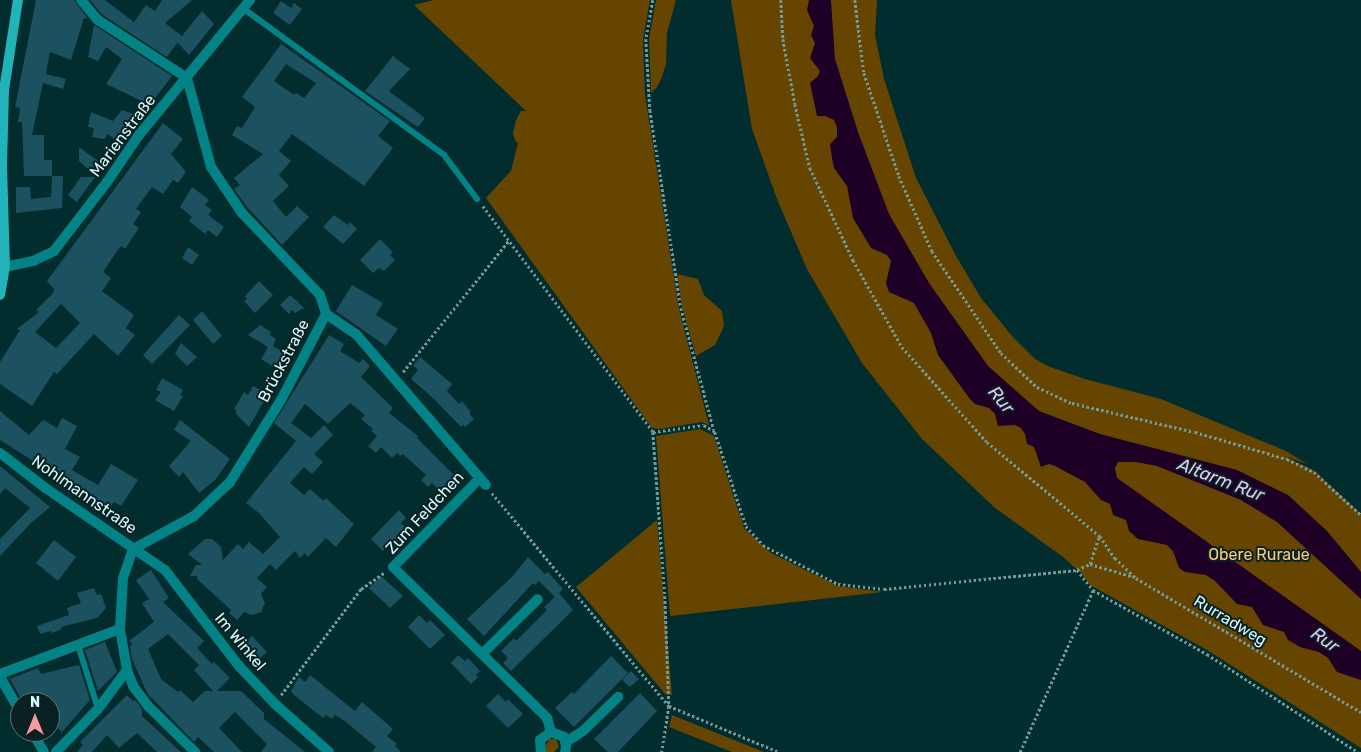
<!DOCTYPE html>
<html>
<head>
<meta charset="utf-8">
<style>
	body { margin:0 }
	#map { position:relative; width:1361px; height:752px; overflow:hidden; background:#012d2e; font-family:Rubik,sans-serif }
	div>[style] { position:absolute }
	.green>* { inset:0; background:#664500 }
	.water>* { inset:0; background:#1e0027 }
	.building>* { inset:0; background:#1c5260 }
	.path>* { height:2.5px; margin-top:-1.25px; transform-origin:0; background:repeating-linear-gradient(90deg,#729a9a 0 2.5px,transparent 0 5px) }
	.lane>* { height:6px; margin:-3px; padding:0 3px; transform-origin:3px; border-radius:3px; background:#038386 }
	.street>* { height:10px; margin:-5px; padding:0 5px; transform-origin:5px; border-radius:5px; background:#038386 }
	.secondary>* { height:10px; margin:-5px; padding:0 5px; transform-origin:5px; border-radius:5px; background:#21b3b7 }
	span { translate:-50% -50%; white-space:nowrap; text-align:center; line-height:1.15; -webkit-text-stroke:4px #092122; paint-order:stroke }
	.street-label { font-size:16px; color:#d5fafa }
	.park-label { font-size:16px; color:#fbcb81 }
	.water-label { font-size:18px; color:#e6c4f1; font-style:italic }
	.north { position:absolute; left:10px; top:692px; width:50px; height:50px; box-sizing:border-box; background:#092122; border:1px solid #5b7878; border-radius:50%; rotate:0deg; font-size:14px; font-weight:700; line-height:20px; text-align:center; color:#d5fafa }
	.north::after { content:''; display:block; margin:auto; width:18px; height:22px; background:#f59b9e; clip-path:polygon(50% 0,100% 100%,50% 72%,0 100%) }
</style>
</head>
<body>
<div id="map">
	<div class="green">
		<i style="clip-path:polygon(434px 0,650px 0,643px 40px,645px 95px,679px 309px,709px 425px,702px 422px,660px 429px,652px 428px,486px 198px,511px 171px,518px 143px,515px 141px,513px 133px,516px 120px,521px 111px,526px 111px,414px 5px)"></i>
		<i style="clip-path:polygon(656px 0,676px 0,667px 33px,666px 64px,662px 77px,657px 87px,651px 93px,649px 39px)"></i>
		<i style="clip-path:polygon(731px 0,877px 0,875px 35px,884px 79px,916px 178px,956px 256px,981px 298px,1012px 336px,1035px 359px,1050px 367px,1085px 379px,1161px 399px,1286px 451px,1307px 464px,1284px 456px,1315px 471px,1361px 514px,1361px 748px,1207px 650px,1090px 585px,1081px 573px,1063px 557px,994px 507px,922px 439px,862px 363px,807px 269px,777px 199px,752px 129px)"></i>
		<i style="clip-path:polygon(677px 274px,698px 279px,704px 295px,722px 311px,724px 326px,715px 345px,696px 356px,682px 307px)"></i>
		<i style="clip-path:polygon(700px 429px,714px 436px,744px 528px,771px 553px,838px 586px,883px 592px,670px 616px,656px 436px)"></i>
		<i style="clip-path:polygon(657px 520px,672px 695px,665px 694px,576px 587px)"></i>
		<i style="clip-path:polygon(672px 715px,764px 752px,732px 752px,669px 727px)"></i>
		<i style="clip-path:polygon(550px 739px,556px 739px,559px 747px,554px 752px,545px 752px,545px 746px)"></i>
	</div>
	<div class="water">
		<i style="clip-path:polygon(809px 0,831px 0,835px 59px,858px 132px,889px 214px,929px 283px,988px 366px,1039px 411px,1100px 434px,1237px 470px,1288px 495px,1327px 531px,1361px 572px,1361px 599px,1277px 522px,1241px 500px,1157px 466px,1136px 462px,1118px 462px,1115px 468px,1117px 478px,1361px 651px,1361px 680px,1337px 672px,1328px 658px,1319px 652px,1300px 647px,1288px 640px,1284px 632px,1263px 625px,1252px 607px,1237px 604px,1215px 581px,1206px 575px,1185px 572px,1179px 568px,1173px 551px,1167px 545px,1138px 539px,1129px 531px,1126px 520px,1113px 515px,1110px 504px,1101px 500px,1085px 482px,1055px 466px,1049px 464px,1041px 467px,1034px 447px,1027px 444px,1025px 434px,1021px 428px,1015px 425px,998px 426px,995px 414px,989px 408px,975px 404px,970px 399px,938px 355px,931px 333px,914px 303px,889px 292px,886px 283px,891px 261px,887px 255px,871px 248px,853px 218px,847px 186px,834px 168px,832px 158px,830px 144px,837px 137px,837px 127px,834px 120px,825px 116px,817px 116px,810px 83px,818px 76px,820px 71px,810px 58px,815px 43px,811px 35px,814px 26px,807px 10px)"></i>
	</div>
	<div class="building">
		<i style="clip-path:polygon(36px 0,74px 0,88px 19px,84px 18px,71px 60px,50px 52px,46px 74px,66px 79px,63px 89px,43px 83px,32px 135px,44px 135px,44px 160px,52px 160px,52px 176px,63px 176px,62px 208px,16px 213px,16px 187px,30px 187px,31px 199px,51px 197px,52px 176px,24px 176px,22px 122px,18px 122px,20px 108px,15px 107px)"></i>
		<i style="clip-path:polygon(90px 0,105px 0,134px 22px,146px 5px,155px 11px,162px 0,192px 0,165px 23px,182px 36px,167px 57px,103px 15px)"></i>
		<i style="clip-path:polygon(281px 1px,291px 8px,294px 3px,302px 9px,290px 25px,273px 13px)"></i>
		<i style="clip-path:polygon(202px 11px,214px 24px,189px 55px,177px 42px)"></i>
		<i style="clip-path:polygon(94px 25px,172px 76px,150px 105px,106px 84px,122px 59px,106px 47px,98px 61px,88px 57px)"></i>
		<i style="clip-path:polygon(evenodd,281px 44px,390px 121px,378px 136px,393px 148px,364px 186px,292px 134px,279px 151px,291px 161px,279px 175px,289px 186px,273px 201px,286px 217px,297px 206px,309px 217px,282px 245px,248px 208px,234px 189px,240px 185px,234px 178px,263px 154px,232px 135px,237px 126px,242px 128px,255px 107px,242px 97px,281px 44px,286px 64px,316px 83px,304px 98px,296px 93px,294px 95px,274px 81px,286px 64px)"></i>
		<i style="clip-path:polygon(393px 56px,410px 69px,389px 91px,425px 118px,418px 127px,365px 91px)"></i>
		<i style="clip-path:polygon(122px 110px,141px 117px,120px 143px,108px 134px,104px 139px,92px 137px,94px 128px,88px 127px,91px 112px,113px 121px)"></i>
		<i style="clip-path:polygon(evenodd,163px 123px,183px 139px,171px 154px,186px 172px,178px 183px,173px 180px,163px 194px,152px 187px,136px 209px,141px 212px,133px 224px,139px 228px,125px 249px,121px 246px,117px 251px,103px 272px,111px 278px,102px 291px,134px 315px,126px 328px,135px 335px,118px 356px,94px 334px,57px 374px,54px 372px,32px 406px,0 384px,0 362px,20px 330px,17px 329px,39px 312px,36px 310px,53px 293px,54px 289px,47px 281px,163px 123px,61px 304px,80px 323px,56px 348px,35px 332px,61px 304px)"></i>
		<i style="clip-path:polygon(79px 147px,104px 165px,96px 176px,79px 161px)"></i>
		<i style="clip-path:polygon(81px 177px,95px 177px,77px 202px,68px 195px)"></i>
		<i style="clip-path:polygon(192px 187px,209px 200px,205px 205px,212px 210px,208px 215px,224px 227px,217px 237px,208px 230px,205px 234px,189px 221px,192px 217px,180px 207px)"></i>
		<i style="clip-path:polygon(334px 215px,348px 225px,350px 222px,357px 229px,343px 244px,323px 227px)"></i>
		<i style="clip-path:polygon(380px 239px,393px 252px,390px 255px,395px 260px,384px 271px,379px 268px,373px 273px,360px 260px)"></i>
		<i style="clip-path:polygon(188px 247px,199px 255px,192px 265px,182px 258px)"></i>
		<i style="clip-path:polygon(259px 281px,273px 295px,255px 313px,244px 301px,247px 299px,245px 296px)"></i>
		<i style="clip-path:polygon(352px 285px,383px 303px,376px 315px,398px 329px,386px 346px,336px 311px)"></i>
		<i style="clip-path:polygon(290px 295px,299px 303px,304px 308px,295px 313px,292px 310px,289px 314px,280px 305px)"></i>
		<i style="clip-path:polygon(202px 311px,222px 336px,213px 344px,193px 320px)"></i>
		<i style="clip-path:polygon(179px 315px,190px 325px,152px 364px,143px 355px)"></i>
		<i style="clip-path:polygon(260px 325px,271px 332px,270px 335px,276px 339px,273px 346px,284px 353px,275px 368px,261px 359px,268px 347px,248px 335px)"></i>
		<i style="clip-path:polygon(329px 335px,344px 344px,340px 351px,359px 363px,363px 359px,370px 366px,361px 377px,393px 408px,389px 413px,418px 436px,417px 438px,458px 479px,446px 491px,440px 486px,437px 488px,432px 483px,428px 487px,421px 480px,426px 475px,403px 454px,401px 456px,397px 453px,392px 458px,381px 447px,376px 453px,368px 446px,377px 436px,371px 431px,373px 429px,361px 419px,365px 415px,350px 403px,328px 424px,305px 404px,291px 423px,311px 438px,324px 425px,333px 435px,314px 454px,323px 462px,312px 474px,304px 467px,290px 483px,304px 495px,310px 489px,324px 501px,326px 498px,354px 524px,336px 547px,326px 538px,308px 557px,305px 553px,300px 558px,295px 551px,276px 570px,270px 564px,257px 578px,267px 587px,261px 594px,265px 603px,261px 612px,252px 615px,244px 612px,237px 620px,229px 613px,231px 610px,197px 579px,197px 576px,190px 576px,196px 565px,202px 565px,188px 554px,205px 539px,212px 539px,221px 547px,223px 560px,238px 544px,243px 549px,249px 542px,263px 554px,280px 537px,259px 513px,246px 503px,296px 441px,274px 423px)"></i>
		<i style="clip-path:polygon(181px 343px,197px 357px,187px 366px,175px 354px)"></i>
		<i style="clip-path:polygon(420px 357px,452px 384px,447px 391px,459px 404px,462px 401px,471px 412px,469px 413px,474px 419px,465px 427px,463px 425px,461px 427px,434px 399px,411px 379px,418px 370px,413px 365px)"></i>
		<i style="clip-path:polygon(162px 378px,183px 390px,180px 395px,183px 396px,174px 411px,155px 400px,161px 392px,156px 390px)"></i>
		<i style="clip-path:polygon(253px 386px,268px 394px,249px 427px,235px 413px,237px 411px,234px 409px,244px 392px,248px 395px)"></i>
		<i style="clip-path:polygon(0 411px,29px 435px,43px 420px,57px 428px,62px 418px,77px 426px,65px 449px,80px 457px,72px 470px,98px 485px,111px 464px,138px 480px,121px 506px,114px 502px,110px 507px,104px 504px,103px 505px,0 440px)"></i>
		<i style="clip-path:polygon(180px 420px,230px 459px,215px 480px,199px 493px,183px 472px,179px 477px,169px 466px,191px 441px,174px 430px)"></i>
		<i style="clip-path:polygon(0 466px,50px 507px,31px 523px,0 556px,0 539px,30px 508px,5px 488px,0 494px)"></i>
		<i style="clip-path:polygon(399px 510px,406px 518px,401px 523px,408px 530px,394px 545px,391px 543px,383px 551px,371px 539px)"></i>
		<i style="clip-path:polygon(54px 540px,76px 557px,58px 581px,36px 563px)"></i>
		<i style="clip-path:polygon(528px 557px,545px 574px,548px 572px,563px 589px,559px 593px,573px 610px,511px 671px,503px 663px,508px 658px,501px 651px,514px 638px,516px 641px,547px 610px,544px 607px,555px 597px,539px 581px,535px 585px,533px 583px,484px 636px,467px 619px,512px 577px)"></i>
		<i style="clip-path:polygon(evenodd,151px 570px,169px 598px,163px 602px,204px 641px,197px 648px,212px 664px,214px 662px,230px 678px,217px 691px,241px 691px,264px 713px,264px 719px,305px 752px,261px 752px,267px 744px,235px 712px,219px 728px,242px 752px,214px 752px,198px 737px,194px 742px,147px 693px,132px 659px,130px 646px,132px 644px,129px 641px,154px 622px,142px 603px,149px 599px,136px 580px,151px 570px,168px 634px,199px 665px,194px 670px,213px 691px,205px 691px,193px 702px,180px 690px,178px 692px,161px 679px,148px 649px,168px 634px)"></i>
		<i style="clip-path:polygon(381px 576px,403px 596px,390px 608px,369px 588px)"></i>
		<i style="clip-path:polygon(94px 588px,97px 595px,101px 594px,106px 608px,97px 618px,61px 627px,62px 629px,52px 633px,51px 631px,40px 634px,37px 626px,69px 615px,67px 608px,81px 603px,77px 593px)"></i>
		<i style="clip-path:polygon(419px 615px,427px 623px,430px 620px,445px 635px,430px 649px,408px 627px)"></i>
		<i style="clip-path:polygon(252px 636px,267px 652px,256px 662px,241px 647px)"></i>
		<i style="clip-path:polygon(105px 642px,117px 672px,98px 691px,85px 650px)"></i>
		<i style="clip-path:polygon(458px 655px,465px 661px,468px 658px,480px 671px,476px 675px,478px 677px,471px 684px,451px 663px)"></i>
		<i style="clip-path:polygon(611px 656px,628px 673px,574px 727px,555px 708px,572px 692px,574px 694px)"></i>
		<i style="clip-path:polygon(79px 665px,90px 700px,62px 732px,50px 721px,50px 702px,23px 702px,10px 679px,38px 668px,41px 674px)"></i>
		<i style="clip-path:polygon(631px 671px,639px 679px,630px 687px,622px 680px)"></i>
		<i style="clip-path:polygon(310px 675px,355px 711px,362px 702px,393px 729px,387px 736px,397px 744px,395px 746px,401px 752px,372px 752px,376px 747px,346px 722px,335px 715px,332px 719px,326px 715px,323px 718px,294px 695px,291px 691px,299px 677px,305px 682px)"></i>
		<i style="clip-path:polygon(640px 693px,657px 711px,618px 752px,608px 752px,594px 739px)"></i>
		<i style="clip-path:polygon(498px 694px,506px 702px,508px 699px,523px 714px,508px 728px,486px 706px)"></i>
		<i style="clip-path:polygon(127px 695px,133px 701px,135px 700px,142px 709px,142px 716px,181px 752px,157px 752px,137px 733px,119px 748px,107px 735px,92px 752px,77px 752px,83px 745px,80px 742px)"></i>
	</div>
	<div class="path">
		<i style="left:653px;top:0;width:40px;rotate:100deg"></i>
		<i style="left:646px;top:39px;width:71px;rotate:86.8deg"></i>
		<i style="left:650px;top:110px;width:200px;rotate:81.1deg"></i>
		<i style="left:681px;top:308px;width:126px;rotate:74.9deg"></i>
		<i style="left:781px;top:0;width:39px;rotate:87deg"></i>
		<i style="left:783px;top:39px;width:66px;rotate:79.5deg"></i>
		<i style="left:795px;top:104px;width:66px;rotate:76.8deg"></i>
		<i style="left:810px;top:168px;width:102px;rotate:64.9deg"></i>
		<i style="left:853px;top:260px;width:100px;rotate:60.6deg"></i>
		<i style="left:902px;top:347px;width:127px;rotate:48.2deg"></i>
		<i style="left:987px;top:442px;width:147px;rotate:39.8deg"></i>
		<i style="left:1100px;top:536px;width:27px;rotate:56deg"></i>
		<i style="left:1115px;top:558px;width:29px;rotate:44deg"></i>
		<i style="left:1136px;top:578px;width:262px;rotate:30.8deg"></i>
		<i style="left:855px;top:0;width:74px;rotate:83deg"></i>
		<i style="left:864px;top:73px;width:109px;rotate:71.2deg"></i>
		<i style="left:899px;top:176px;width:82px;rotate:66.3deg"></i>
		<i style="left:932px;top:251px;width:123px;rotate:55.9deg"></i>
		<i style="left:1001px;top:353px;width:50px;rotate:43.4deg"></i>
		<i style="left:1037px;top:387px;width:38px;rotate:25deg"></i>
		<i style="left:1072px;top:403px;width:126px;rotate:13.3deg"></i>
		<i style="left:1195px;top:432px;width:96px;rotate:16.4deg"></i>
		<i style="left:1287px;top:459px;width:30px;rotate:26deg"></i>
		<i style="left:1314px;top:472px;width:64px;rotate:42.5deg"></i>
		<i style="left:483px;top:206px;width:283px;rotate:53deg"></i>
		<i style="left:653px;top:432px;width:164px;rotate:85.8deg"></i>
		<i style="left:665px;top:596px;width:110px;rotate:87.9deg"></i>
		<i style="left:669px;top:706px;width:119px;rotate:22.7deg"></i>
		<i style="left:403px;top:372px;width:169px;rotate:-51.2deg"></i>
		<i style="left:653px;top:432px;width:51px;rotate:-7.8deg"></i>
		<i style="left:704px;top:425px;width:13px;rotate:32deg"></i>
		<i style="left:715px;top:432px;width:99px;rotate:71.7deg"></i>
		<i style="left:746px;top:526px;width:25px;rotate:48deg"></i>
		<i style="left:763px;top:545px;width:85px;rotate:27.5deg"></i>
		<i style="left:838px;top:584px;width:46px;rotate:6.2deg"></i>
		<i style="left:884px;top:589px;width:194px;rotate:-5.6deg"></i>
		<i style="left:1077px;top:570px;width:14px;rotate:-25deg"></i>
		<i style="left:1090px;top:564px;width:28px;rotate:-72deg"></i>
		<i style="left:492px;top:493px;width:277px;rotate:50.3deg"></i>
		<i style="left:669px;top:706px;width:47px;rotate:98.7deg"></i>
		<i style="left:1090px;top:564px;width:46px;rotate:16.5deg"></i>
		<i style="left:1077px;top:570px;width:26px;rotate:51deg"></i>
		<i style="left:1093px;top:590px;width:131px;rotate:29.3deg"></i>
		<i style="left:1207px;top:654px;width:180px;rotate:33deg"></i>
		<i style="left:281px;top:695px;width:133px;rotate:-53deg"></i>
		<i style="left:361px;top:589px;width:29px;rotate:-35deg"></i>
		<i style="left:1020px;top:752px;width:178px;rotate:-65.7deg"></i>
	</div>
	<div class="lane">
		<i style="left:244px;top:9px;width:248px;rotate:36.1deg"></i>
		<i style="left:444px;top:155px;width:55px;rotate:53.1deg"></i>
		<i style="left:78px;top:645px;width:67px;rotate:72.6deg"></i>
	</div>
	<div class="street">
		<i style="left:81px;top:0;width:26px;rotate:50deg"></i>
		<i style="left:98px;top:20px;width:106px;rotate:33.1deg"></i>
		<i style="left:187px;top:78px;width:92px;rotate:74.9deg"></i>
		<i style="left:211px;top:167px;width:55px;rotate:56deg"></i>
		<i style="left:242px;top:213px;width:113px;rotate:46.4deg"></i>
		<i style="left:320px;top:295px;width:20px;rotate:72deg"></i>
		<i style="left:326px;top:314px;width:97px;rotate:117.6deg"></i>
		<i style="left:281px;top:400px;width:97px;rotate:121.9deg"></i>
		<i style="left:230px;top:482px;width:50px;rotate:136.6deg"></i>
		<i style="left:194px;top:516px;width:69px;rotate:151.6deg"></i>
		<i style="left:5px;top:267px;width:29px;rotate:-12deg"></i>
		<i style="left:33px;top:261px;width:23px;rotate:-25deg"></i>
		<i style="left:54px;top:251px;width:87px;rotate:-52.5deg"></i>
		<i style="left:107px;top:182px;width:57px;rotate:-55.8deg"></i>
		<i style="left:139px;top:135px;width:175px;rotate:-50.6deg"></i>
		<i style="left:326px;top:314px;width:36px;rotate:34deg"></i>
		<i style="left:356px;top:334px;width:199px;rotate:49.3deg"></i>
		<i style="left:0;top:453px;width:59px;rotate:37.5deg"></i>
		<i style="left:47px;top:489px;width:143px;rotate:34.5deg"></i>
		<i style="left:165px;top:570px;width:121px;rotate:52.4deg"></i>
		<i style="left:239px;top:666px;width:52px;rotate:46.5deg"></i>
		<i style="left:275px;top:704px;width:72px;rotate:41.6deg"></i>
		<i style="left:480px;top:478px;width:124px;rotate:134.3deg"></i>
		<i style="left:393px;top:567px;width:216px;rotate:44.4deg"></i>
		<i style="left:547px;top:718px;width:15px;rotate:74deg"></i>
		<i style="left:133px;top:549px;width:31px;rotate:109deg"></i>
		<i style="left:123px;top:578px;width:51px;rotate:93.4deg"></i>
		<i style="left:120px;top:629px;width:42px;rotate:80.3deg"></i>
		<i style="left:127px;top:670px;width:17px;rotate:69deg"></i>
		<i style="left:133px;top:686px;width:25px;rotate:53deg"></i>
		<i style="left:148px;top:706px;width:66px;rotate:44.4deg"></i>
		<i style="left:482px;top:654px;width:78px;rotate:-44.5deg"></i>
		<i style="left:0;top:674px;width:128px;rotate:-20.6deg"></i>
		<i style="left:0;top:677px;width:39px;rotate:60deg"></i>
		<i style="left:32px;top:732px;width:23px;rotate:59deg"></i>
		<i style="left:566px;top:742px;width:20px;rotate:-33deg"></i>
		<i style="left:583px;top:731px;width:49px;rotate:-44.2deg"></i>
		<i style="left:56px;top:752px;width:60px;rotate:-45.7deg"></i>
		<i style="left:98px;top:709px;width:49px;rotate:-53.4deg"></i>
		<i style="left:541px;top:752px;width:12px;rotate:-95deg"></i>
		<i style="left:540px;top:740px;width:14px;rotate:-36deg"></i>
		<i style="left:551px;top:732px;width:14px;rotate:21deg"></i>
		<i style="left:564px;top:737px;width:9px;rotate:77deg"></i>
		<i style="left:566px;top:746px;width:6px;rotate:99deg"></i>
	</div>
	<div class="secondary">
		<i style="left:0;top:295px;width:28px;rotate:-80deg"></i>
		<i style="left:5px;top:267px;width:101px;rotate:-91.7deg"></i>
		<i style="left:2px;top:166px;width:76px;rotate:-88.5deg"></i>
		<i style="left:4px;top:90px;width:91px;rotate:-81.2deg"></i>
	</div>
	<div class="street-label">
		<span style="left:123px;top:136px;rotate:-53deg">Marienstraße</span>
		<span style="left:284px;top:361px;rotate:-62deg">Brückstraße</span>
		<span style="left:84px;top:495px;rotate:35deg">Nohlmannstraße</span>
		<span style="left:425px;top:513px;rotate:-47deg">Zum Feldchen</span>
		<span style="left:1230px;top:621px;rotate:31deg">Rurradweg</span>
		<span style="left:240px;top:642px;rotate:50deg">Im Winkel</span>
	</div>
	<div class="park-label">
		<span style="left:1259px;top:555px">Obere Ruraue</span>
	</div>
	<div class="water-label">
		<span style="left:1001px;top:400px;rotate:50deg">Rur</span>
		<span style="left:1221px;top:480px;rotate:21deg">Altarm Rur</span>
		<span style="left:1325px;top:640px;rotate:35deg">Rur</span>
	</div>
	<div class="north">N</div>
</div>
</body>
</html>
